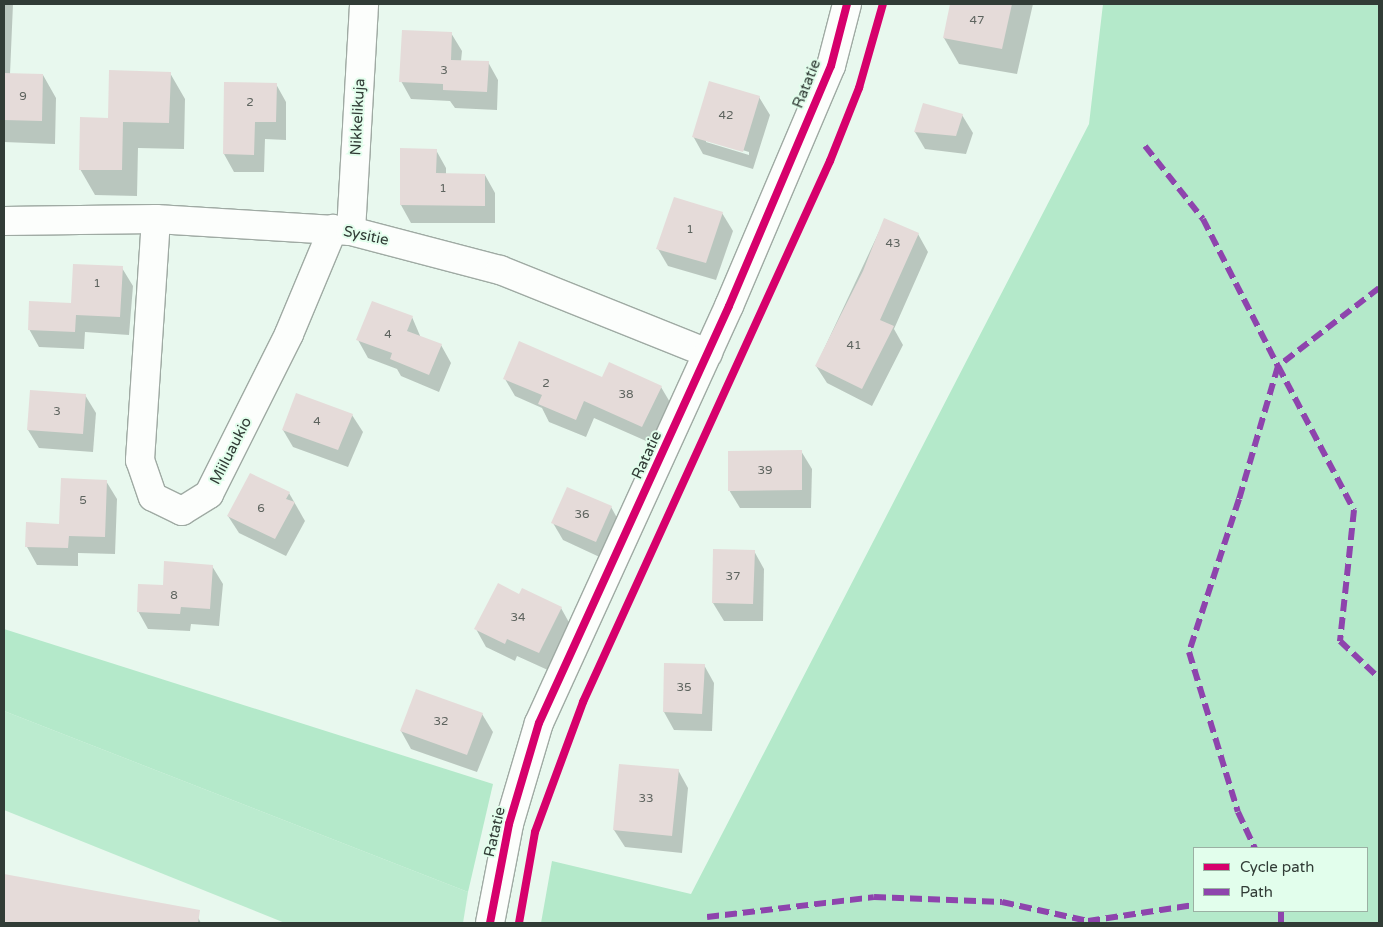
<!DOCTYPE html>
<html>
<head>
<meta charset="utf-8">
<style>
	body { margin:0 }
	#map { position:relative; width:1383px; height:927px; overflow:hidden; background:#e8f8ee; font-family:"Varela Round",sans-serif }
	div>[style] { position:absolute }
	.green>* { inset:0; background:#bbebcf }
	.forest>* { inset:0; background:#b4e9ca }
	.shadow>* { inset:0; background:#0003 }
	.building>* { inset:0; background:#e5dbd9 }
	.roads { filter:drop-shadow(1px 0 #9faaa3) drop-shadow(-1px 0 #9faaa3) drop-shadow(0 1px #9faaa3) drop-shadow(0 -1px #9faaa3) }
	.minor>* { height:28px; margin:-14px; padding:0 14px; transform-origin:14px; border-radius:14px; background:#fcfefc }
	.quiet>* { height:6px; margin-top:-3px; transform-origin:0; background:repeating-linear-gradient(90deg,#8e44ad 0 12px,transparent 0 18px) }
	.cycleway>* { height:8px; margin:-4px; padding:0 4px; transform-origin:4px; border-radius:4px; background:#d6006c }
	span { translate:-50% -50%; white-space:nowrap; text-align:center; line-height:1.15; -webkit-text-stroke:4px #e2feec; paint-order:stroke }
	.number-label { font-size:12px; color:#5e645f }
	.number-label span { -webkit-text-stroke-width:0 }
	.street-label { font-size:15px; color:#313c36 }
	.frame { position:absolute; inset:0; border:5px solid #313c36; pointer-events:none }
	.legend { position:absolute; left:1193px; top:847px; width:175px; height:65px; box-sizing:border-box; background:#e2feec; border:1px solid #9bb0a3; margin:0; padding:6px 9px; list-style:none; font-size:15px; color:#313c36 }
	.legend li { display:flex; align-items:center; gap:10px; height:25px }
	.legend b { width:25px; border:1px solid #9bb0a3 }
</style>
</head>
<body>
<div id="map">
	<div class="green">
		<i style="clip-path:polygon(4px 711px,468px 892px,463px 923px,285px 923px,4px 810px)"></i>
	</div>
	<div class="forest">
		<i style="clip-path:polygon(evenodd,1103px 4px,1379px 4px,1379px 923px,541px 923px,552px 861px,691px 894px,1089px 124px,1103px 4px,1194px 848px,1367px 848px,1367px 911px,1194px 911px,1194px 848px)"></i>
		<i style="clip-path:polygon(4px 629px,493px 784px,468px 892px,4px 711px)"></i>
	</div>
	<div class="shadow">
		<i style="clip-path:polygon(4px 4px,13px 4px,10px 74px,43px 75px,56px 98px,55px 144px,4px 142px)"></i>
		<i style="clip-path:polygon(16px 4px,53px 4px,53px 5px)"></i>
		<i style="clip-path:polygon(951px 4px,1033px 4px,1017px 74px,959px 64px,944px 38px)"></i>
		<i style="clip-path:polygon(451px 33px,462px 51px,461px 61px,488px 62px,498px 80px,497px 110px,455px 108px,450px 101px,411px 99px,401px 81px)"></i>
		<i style="clip-path:polygon(170px 73px,185px 99px,184px 149px,138px 148px,137px 196px,95px 195px,80px 169px,109px 119px)"></i>
		<i style="clip-path:polygon(276px 84px,286px 102px,286px 140px,265px 139px,264px 172px,234px 172px,224px 154px)"></i>
		<i style="clip-path:polygon(evenodd,759px 97px,770px 115px,753px 169px,703px 154px,693px 136px,759px 97px,706px 139px,749px 152px,749px 155px,706px 142px,706px 139px)"></i>
		<i style="clip-path:polygon(962px 115px,973px 133px,966px 154px,925px 149px,915px 132px)"></i>
		<i style="clip-path:polygon(436px 150px,446px 168px,446px 175px,485px 175px,495px 193px,495px 223px,411px 223px,401px 205px)"></i>
		<i style="clip-path:polygon(722px 213px,733px 231px,716px 280px,668px 266px,658px 249px)"></i>
		<i style="clip-path:polygon(885px 219px,918px 234px,928px 252px,894px 329px,903px 345px,872px 406px,827px 383px,816px 366px)"></i>
		<i style="clip-path:polygon(122px 268px,133px 286px,129px 335px,85px 332px,84px 349px,39px 347px,29px 329px,72px 304px)"></i>
		<i style="clip-path:polygon(412px 317px,421px 338px,441px 345px,451px 363px,439px 392px,401px 376px,397px 369px,368px 358px,358px 340px)"></i>
		<i style="clip-path:polygon(505px 379px,603px 379px,661px 387px,671px 404px,653px 444px,594px 418px,586px 437px,549px 422px,542px 408px,515px 396px)"></i>
		<i style="clip-path:polygon(31px 392px,85px 395px,96px 413px,93px 452px,39px 448px,28px 430px)"></i>
		<i style="clip-path:polygon(352px 415px,363px 432px,348px 467px,293px 447px,283px 430px)"></i>
		<i style="clip-path:polygon(801px 451px,812px 469px,811px 508px,740px 508px,729px 490px)"></i>
		<i style="clip-path:polygon(106px 481px,117px 499px,115px 554px,78px 553px,78px 566px,37px 565px,27px 547px,60px 525px)"></i>
		<i style="clip-path:polygon(289px 493px,305px 521px,286px 556px,239px 533px,228px 516px)"></i>
		<i style="clip-path:polygon(611px 507px,621px 525px,606px 560px,563px 540px,553px 523px)"></i>
		<i style="clip-path:polygon(754px 551px,764px 569px,763px 621px,724px 621px,713px 603px)"></i>
		<i style="clip-path:polygon(212px 566px,223px 584px,219px 626px,191px 624px,190px 631px,148px 629px,138px 611px,164px 586px)"></i>
		<i style="clip-path:polygon(519px 595px,561px 608px,571px 626px,550px 671px,517px 656px,515px 661px,486px 647px,476px 629px)"></i>
		<i style="clip-path:polygon(704px 665px,714px 683px,712px 731px,674px 730px,664px 712px)"></i>
		<i style="clip-path:polygon(482px 714px,493px 732px,477px 772px,411px 749px,401px 731px)"></i>
		<i style="clip-path:polygon(678px 770px,688px 788px,682px 853px,625px 847px,614px 830px)"></i>
		<i style="clip-path:polygon(4px 875px,194px 910px,201px 923px,4px 923px)"></i>
	</div>
	<div class="building">
		<i style="clip-path:polygon(950px 4px,1012px 4px,1002px 49px,943px 38px)"></i>
		<i style="clip-path:polygon(402px 30px,452px 32px,451px 60px,489px 61px,487px 92px,443px 90px,443px 84px,399px 82px)"></i>
		<i style="clip-path:polygon(109px 70px,171px 72px,169px 123px,123px 122px,122px 170px,79px 170px,80px 117px,108px 118px)"></i>
		<i style="clip-path:polygon(4px 73px,43px 74px,42px 121px,4px 120px)"></i>
		<i style="clip-path:polygon(709px 81px,760px 96px,743px 152px,692px 137px)"></i>
		<i style="clip-path:polygon(224px 82px,277px 83px,276px 122px,255px 122px,254px 155px,223px 154px)"></i>
		<i style="clip-path:polygon(923px 103px,963px 114px,956px 136px,914px 132px)"></i>
		<i style="clip-path:polygon(400px 148px,437px 149px,436px 173px,485px 174px,485px 206px,400px 205px)"></i>
		<i style="clip-path:polygon(674px 197px,723px 212px,706px 263px,656px 249px)"></i>
		<i style="clip-path:polygon(884px 218px,919px 233px,880px 320px,894px 326px,862px 389px,815px 366px,863px 271px)"></i>
		<i style="clip-path:polygon(73px 264px,123px 266px,120px 317px,76px 315px,75px 332px,28px 330px,29px 301px,71px 303px)"></i>
		<i style="clip-path:polygon(372px 301px,413px 316px,407px 331px,442px 344px,429px 375px,390px 359px,392px 353px,356px 340px)"></i>
		<i style="clip-path:polygon(519px 341px,602px 377px,609px 362px,662px 386px,642px 427px,584px 401px,576px 420px,538px 404px,542px 395px,503px 379px)"></i>
		<i style="clip-path:polygon(30px 390px,86px 394px,83px 434px,27px 430px)"></i>
		<i style="clip-path:polygon(296px 393px,353px 414px,338px 450px,282px 430px)"></i>
		<i style="clip-path:polygon(802px 450px,802px 490px,728px 491px,728px 451px)"></i>
		<i style="clip-path:polygon(250px 473px,290px 492px,286px 499px,295px 502px,275px 539px,227px 516px)"></i>
		<i style="clip-path:polygon(61px 478px,107px 480px,105px 537px,69px 536px,68px 548px,25px 547px,26px 522px,59px 524px)"></i>
		<i style="clip-path:polygon(567px 487px,612px 506px,596px 542px,551px 523px)"></i>
		<i style="clip-path:polygon(713px 549px,755px 550px,753px 604px,712px 603px)"></i>
		<i style="clip-path:polygon(164px 561px,213px 565px,210px 609px,181px 607px,180px 614px,137px 612px,138px 584px,163px 585px)"></i>
		<i style="clip-path:polygon(498px 583px,519px 594px,522px 588px,562px 607px,539px 653px,507px 639px,505px 644px,474px 629px)"></i>
		<i style="clip-path:polygon(664px 663px,705px 664px,702px 714px,663px 712px)"></i>
		<i style="clip-path:polygon(416px 689px,483px 713px,467px 755px,400px 731px)"></i>
		<i style="clip-path:polygon(619px 764px,679px 769px,672px 836px,613px 830px)"></i>
		<i style="clip-path:polygon(4px 874px,200px 910px,198px 923px,4px 923px)"></i>
	</div>
	<div class="roads">
		<div class="minor">
			<i style="left:156px;top:219px;width:242px;rotate:93.8deg"></i>
			<i style="left:140px;top:460px;width:39px;rotate:71deg"></i>
			<i style="left:153px;top:497px;width:32px;rotate:26deg"></i>
			<i style="left:182px;top:511px;width:32px;rotate:-32deg"></i>
			<i style="left:209px;top:494px;width:179px;rotate:-63.4deg"></i>
			<i style="left:289px;top:334px;width:114px;rotate:-67.3deg"></i>
			<i style="left:4px;top:221px;width:152px;rotate:-0.8deg"></i>
			<i style="left:156px;top:219px;width:195px;rotate:3.5deg"></i>
			<i style="left:351px;top:231px;width:154px;rotate:14.7deg"></i>
			<i style="left:500px;top:270px;width:224px;rotate:21.8deg"></i>
			<i style="left:351px;top:231px;width:227px;rotate:-86.7deg"></i>
			<i style="left:490px;top:923px;width:101px;rotate:-79.1deg"></i>
			<i style="left:509px;top:824px;width:105px;rotate:-73.5deg"></i>
			<i style="left:539px;top:723px;width:458px;rotate:-65.5deg"></i>
			<i style="left:729px;top:306px;width:261px;rotate:-67deg"></i>
			<i style="left:831px;top:66px;width:64px;rotate:-75.5deg"></i>
		</div>
	</div>
	<div class="quiet">
		<i style="left:1145px;top:146px;width:93px;rotate:51.5deg"></i>
		<i style="left:1203px;top:219px;width:165px;rotate:63deg"></i>
		<i style="left:1278px;top:366px;width:139px;rotate:106.3deg"></i>
		<i style="left:1239px;top:499px;width:161px;rotate:108.1deg"></i>
		<i style="left:1189px;top:652px;width:167px;rotate:73deg"></i>
		<i style="left:1238px;top:812px;width:40px;rotate:65deg"></i>
		<i style="left:1379px;top:288px;width:128px;rotate:142.3deg"></i>
		<i style="left:1278px;top:366px;width:163px;rotate:62.2deg"></i>
		<i style="left:1354px;top:510px;width:132px;rotate:96.1deg"></i>
		<i style="left:1340px;top:641px;width:54px;rotate:43.5deg"></i>
		<i style="left:1281px;top:911px;width:12px;rotate:90deg"></i>
		<i style="left:707px;top:917px;width:168px;rotate:-6.8deg"></i>
		<i style="left:874px;top:897px;width:128px;rotate:2.2deg"></i>
		<i style="left:1002px;top:902px;width:88px;rotate:12.5deg"></i>
		<i style="left:1088px;top:921px;width:107px;rotate:-8.6deg"></i>
	</div>
	<div class="cycleway">
		<i style="left:490px;top:923px;width:101px;rotate:-79.1deg"></i>
		<i style="left:509px;top:824px;width:105px;rotate:-73.5deg"></i>
		<i style="left:539px;top:723px;width:458px;rotate:-65.5deg"></i>
		<i style="left:729px;top:306px;width:261px;rotate:-67deg"></i>
		<i style="left:831px;top:66px;width:64px;rotate:-75.5deg"></i>
		<i style="left:519px;top:923px;width:92px;rotate:-80deg"></i>
		<i style="left:535px;top:832px;width:139px;rotate:-69.7deg"></i>
		<i style="left:583px;top:702px;width:595px;rotate:-65.46deg"></i>
		<i style="left:830px;top:161px;width:79px;rotate:-68.3deg"></i>
		<i style="left:859px;top:88px;width:87px;rotate:-74.1deg"></i>
	</div>
	<div class="number-label">
		<span style="left:977px;top:21px">47</span>
		<span style="left:444px;top:71px">3</span>
		<span style="left:23px;top:97px">9</span>
		<span style="left:250px;top:103px">2</span>
		<span style="left:726px;top:116px">42</span>
		<span style="left:443px;top:189px">1</span>
		<span style="left:690px;top:230px">1</span>
		<span style="left:893px;top:244px">43</span>
		<span style="left:97px;top:284px">1</span>
		<span style="left:388px;top:335px">4</span>
		<span style="left:854px;top:346px">41</span>
		<span style="left:546px;top:384px">2</span>
		<span style="left:626px;top:395px">38</span>
		<span style="left:57px;top:412px">3</span>
		<span style="left:317px;top:422px">4</span>
		<span style="left:765px;top:471px">39</span>
		<span style="left:83px;top:501px">5</span>
		<span style="left:261px;top:509px">6</span>
		<span style="left:582px;top:515px">36</span>
		<span style="left:733px;top:577px">37</span>
		<span style="left:174px;top:596px">8</span>
		<span style="left:518px;top:618px">34</span>
		<span style="left:684px;top:688px">35</span>
		<span style="left:441px;top:722px">32</span>
		<span style="left:646px;top:799px">33</span>
	</div>
	<div class="street-label">
		<span style="left:807px;top:84px;rotate:-68deg">Ratatie</span>
		<span style="left:358px;top:117px;rotate:-87deg">Nikkelikuja</span>
		<span style="left:366px;top:236px;rotate:12deg">Sysitie</span>
		<span style="left:231px;top:451px;rotate:-63deg">Miiluaukio</span>
		<span style="left:647px;top:455px;rotate:-65deg">Ratatie</span>
		<span style="left:495px;top:832px;rotate:-77deg">Ratatie</span>
	</div>
	<div class="frame"></div>
	<ul class="legend">
	<li><b style="height:6px;background:#d6006c"></b>Cycle path</li>
	<li><b style="height:6px;background:#8e44ad"></b>Path</li>
	</ul>
</div>
</body>
</html>
